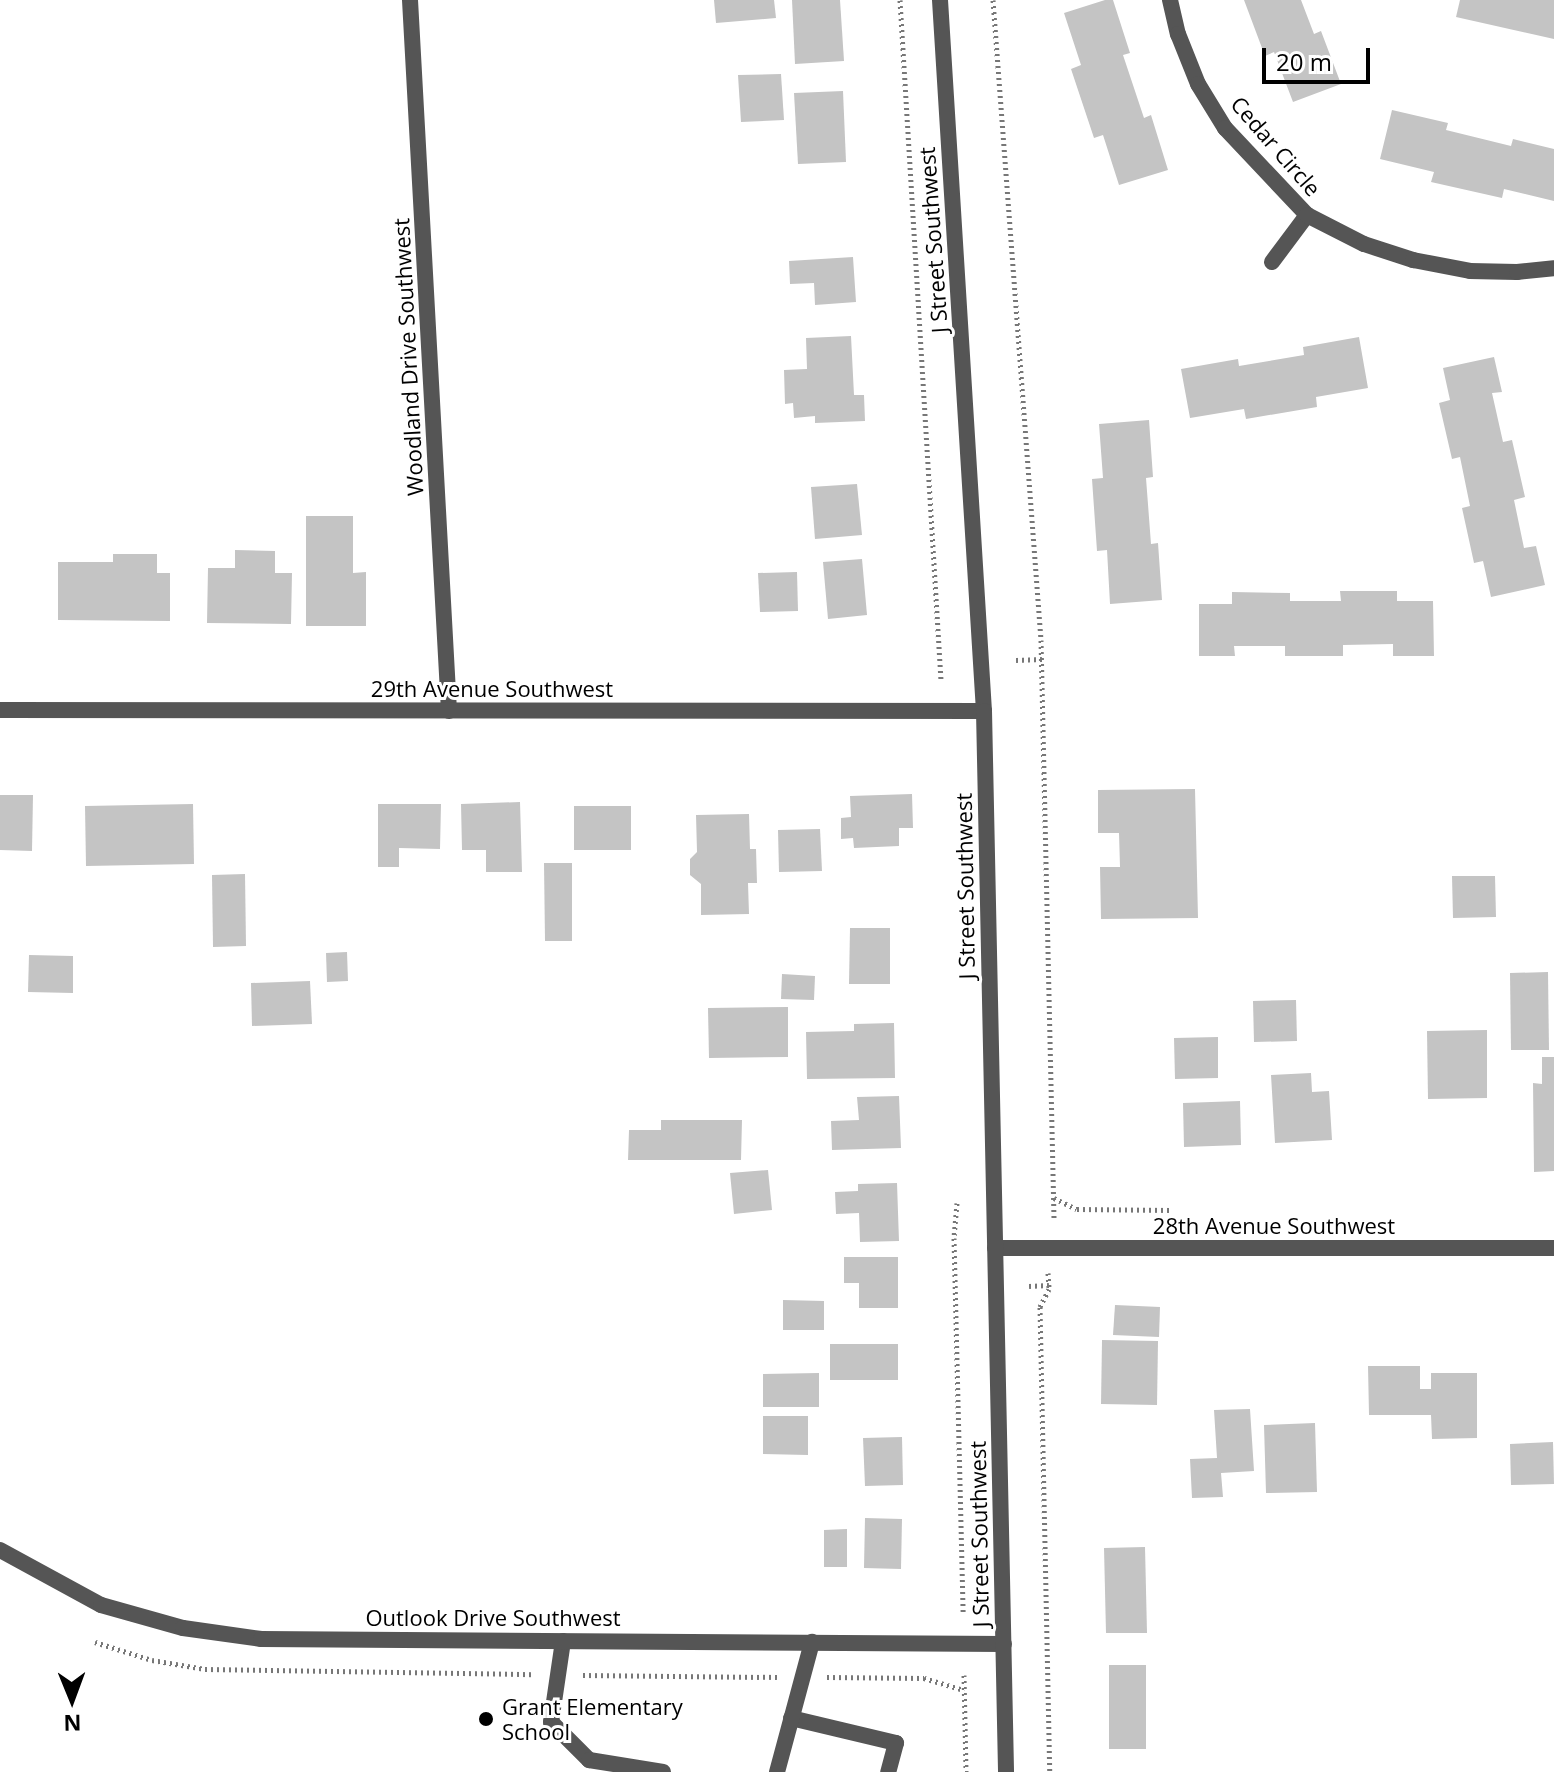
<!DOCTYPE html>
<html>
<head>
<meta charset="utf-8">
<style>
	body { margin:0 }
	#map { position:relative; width:1554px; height:1772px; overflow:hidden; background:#fff; font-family:"Open Sans",sans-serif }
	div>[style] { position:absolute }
	.building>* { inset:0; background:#c4c4c4 }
	.path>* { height:5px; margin-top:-2.5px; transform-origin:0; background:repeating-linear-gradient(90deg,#777 0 2px,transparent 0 6px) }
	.service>* { height:16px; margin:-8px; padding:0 8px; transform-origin:8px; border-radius:8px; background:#555 }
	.minor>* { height:16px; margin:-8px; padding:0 8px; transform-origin:8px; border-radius:8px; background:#555 }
	.tertiary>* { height:16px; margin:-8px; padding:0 8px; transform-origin:8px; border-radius:8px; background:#555 }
	.dots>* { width:22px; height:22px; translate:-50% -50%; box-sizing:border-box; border:4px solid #fff; border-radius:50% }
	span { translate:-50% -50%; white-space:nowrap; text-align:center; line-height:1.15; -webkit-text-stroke:6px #fff; paint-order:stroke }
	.street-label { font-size:22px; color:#000 }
	.poi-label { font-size:22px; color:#000 }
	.left { translate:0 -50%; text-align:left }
	.north { position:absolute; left:32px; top:1660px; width:80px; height:80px; -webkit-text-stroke:6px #fff; paint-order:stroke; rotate:179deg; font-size:22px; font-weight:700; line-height:32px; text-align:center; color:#000 }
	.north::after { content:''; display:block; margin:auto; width:28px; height:36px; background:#000; clip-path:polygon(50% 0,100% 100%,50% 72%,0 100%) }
	.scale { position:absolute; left:1262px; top:48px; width:108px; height:36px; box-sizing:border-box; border:4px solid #000; border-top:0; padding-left:10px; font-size:24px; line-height:28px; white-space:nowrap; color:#000; -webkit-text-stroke:6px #fff; paint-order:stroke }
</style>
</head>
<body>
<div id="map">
	<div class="building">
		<i style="clip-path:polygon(714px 0,774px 0,776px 18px,716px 23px)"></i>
		<i style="clip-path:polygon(792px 0,840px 0,844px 61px,795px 64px)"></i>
		<i style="clip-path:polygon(1105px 0,1113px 0,1130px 53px,1123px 55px,1144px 118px,1151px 115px,1168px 170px,1119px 185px,1103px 135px,1094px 138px,1071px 69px,1081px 65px,1064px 13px)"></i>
		<i style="clip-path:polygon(1244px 0,1301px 0,1314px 34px,1321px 31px,1341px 84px,1293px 102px,1274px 52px,1265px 56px)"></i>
		<i style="clip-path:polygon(1460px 0,1554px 0,1554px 39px,1456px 17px)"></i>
		<i style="clip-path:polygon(781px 74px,784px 120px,741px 122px,738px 75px)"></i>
		<i style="clip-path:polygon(843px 91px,846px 162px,798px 164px,794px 93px)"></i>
		<i style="clip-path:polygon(1392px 110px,1448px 123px,1446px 130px,1511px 146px,1513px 139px,1554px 149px,1554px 201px,1504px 189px,1502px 198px,1431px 182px,1434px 172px,1380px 159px)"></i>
		<i style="clip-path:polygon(853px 257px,856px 302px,815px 305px,814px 283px,790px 284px,789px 261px)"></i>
		<i style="clip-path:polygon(851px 336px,854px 395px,864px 395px,865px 421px,815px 423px,815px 416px,794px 418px,793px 403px,785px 404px,784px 370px,807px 369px,806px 338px)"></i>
		<i style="clip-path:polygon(1359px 337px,1368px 388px,1316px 397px,1317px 407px,1246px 419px,1244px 409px,1190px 418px,1181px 369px,1238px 359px,1239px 366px,1304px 355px,1303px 347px)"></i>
		<i style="clip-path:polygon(1494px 357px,1502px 392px,1492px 393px,1503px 442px,1512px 440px,1525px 497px,1514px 500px,1524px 548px,1536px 546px,1545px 585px,1491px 597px,1483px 561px,1474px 563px,1462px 508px,1470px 506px,1460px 457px,1452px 459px,1439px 403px,1450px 400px,1443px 368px)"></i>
		<i style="clip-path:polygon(1149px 420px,1153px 477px,1146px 478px,1151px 544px,1158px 543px,1162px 600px,1110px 604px,1107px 550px,1097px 551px,1092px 479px,1103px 478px,1099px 424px)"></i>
		<i style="clip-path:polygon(857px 484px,862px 535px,815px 539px,811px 487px)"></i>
		<i style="clip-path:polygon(306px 516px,353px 516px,353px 573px,366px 572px,366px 626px,306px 626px)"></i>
		<i style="clip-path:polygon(235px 550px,275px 551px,275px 573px,292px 573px,291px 624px,207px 623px,208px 568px,235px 568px)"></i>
		<i style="clip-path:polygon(113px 554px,157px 554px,157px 573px,170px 573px,170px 621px,58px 620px,58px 562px,113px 562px)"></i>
		<i style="clip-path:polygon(862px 559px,867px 615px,828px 619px,823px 562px)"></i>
		<i style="clip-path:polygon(797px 572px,798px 611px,760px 612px,758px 573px)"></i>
		<i style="clip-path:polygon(1340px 591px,1397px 591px,1397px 601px,1433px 601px,1434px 656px,1393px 656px,1393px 644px,1343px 645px,1343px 656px,1285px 656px,1285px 646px,1234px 646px,1235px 656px,1199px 656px,1199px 604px,1232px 604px,1232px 592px,1290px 593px,1290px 601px,1341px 601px)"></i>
		<i style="clip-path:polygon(1195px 789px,1198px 918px,1101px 919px,1100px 867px,1120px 867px,1119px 833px,1098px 833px,1098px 790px)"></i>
		<i style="clip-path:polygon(912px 794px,913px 828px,899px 828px,899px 846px,854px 848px,853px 838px,841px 839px,841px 818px,851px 817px,850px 796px)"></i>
		<i style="clip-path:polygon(0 795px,33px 795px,32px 851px,0 850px)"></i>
		<i style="clip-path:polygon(520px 802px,522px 872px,486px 872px,486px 850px,462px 850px,461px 804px)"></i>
		<i style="clip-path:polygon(193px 804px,194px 864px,86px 866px,85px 806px)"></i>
		<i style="clip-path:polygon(378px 804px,441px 804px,440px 849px,399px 848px,399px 867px,378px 867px)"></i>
		<i style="clip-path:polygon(574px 806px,631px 806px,631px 850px,574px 850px)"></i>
		<i style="clip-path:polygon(749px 814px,750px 849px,756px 849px,757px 883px,748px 883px,749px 914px,701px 915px,701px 884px,690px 875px,690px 859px,697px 852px,696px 815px)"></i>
		<i style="clip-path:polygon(820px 829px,822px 871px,779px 872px,778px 830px)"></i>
		<i style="clip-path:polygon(544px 863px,572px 863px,572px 941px,545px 941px)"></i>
		<i style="clip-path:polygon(245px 874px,246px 946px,213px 947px,212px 875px)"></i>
		<i style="clip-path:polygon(1452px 876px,1495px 876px,1496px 917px,1453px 918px)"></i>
		<i style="clip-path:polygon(850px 928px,890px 928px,890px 984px,849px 984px)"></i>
		<i style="clip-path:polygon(347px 952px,348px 981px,327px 982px,326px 953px)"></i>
		<i style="clip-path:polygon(29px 955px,73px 956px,73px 993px,28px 992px)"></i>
		<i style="clip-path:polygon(1548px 972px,1549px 1050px,1511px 1050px,1510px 973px)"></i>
		<i style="clip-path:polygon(782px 974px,815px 976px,814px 1000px,781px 999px)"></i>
		<i style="clip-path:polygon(310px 981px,312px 1024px,252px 1026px,251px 983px)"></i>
		<i style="clip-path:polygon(1296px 1000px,1297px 1041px,1254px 1042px,1253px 1001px)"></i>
		<i style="clip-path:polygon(788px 1007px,788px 1057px,709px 1058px,708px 1008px)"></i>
		<i style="clip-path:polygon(894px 1023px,895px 1078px,807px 1079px,806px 1032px,854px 1031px,854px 1024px)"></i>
		<i style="clip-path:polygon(1487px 1030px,1487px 1098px,1428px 1099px,1427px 1031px)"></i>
		<i style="clip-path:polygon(1218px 1037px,1218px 1078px,1175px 1079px,1174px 1038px)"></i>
		<i style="clip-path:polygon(1542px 1057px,1554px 1057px,1554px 1171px,1534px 1172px,1533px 1083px,1542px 1084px)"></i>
		<i style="clip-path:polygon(1311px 1073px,1312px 1092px,1329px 1091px,1332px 1140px,1275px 1143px,1271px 1075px)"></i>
		<i style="clip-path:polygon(899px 1096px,901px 1148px,832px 1150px,831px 1121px,859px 1120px,857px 1097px)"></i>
		<i style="clip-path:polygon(1240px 1101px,1241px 1145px,1184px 1147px,1183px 1103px)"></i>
		<i style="clip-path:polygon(661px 1120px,742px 1120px,741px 1160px,628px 1160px,629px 1130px,661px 1130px)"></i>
		<i style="clip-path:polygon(768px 1170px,772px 1210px,734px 1214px,730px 1173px)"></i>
		<i style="clip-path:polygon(897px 1183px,899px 1241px,860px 1242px,859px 1213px,836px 1214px,835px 1192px,858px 1191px,858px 1184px)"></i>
		<i style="clip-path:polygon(844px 1257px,898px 1257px,898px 1308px,859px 1308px,859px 1283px,844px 1283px)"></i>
		<i style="clip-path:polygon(783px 1300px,824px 1301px,824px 1330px,783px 1330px)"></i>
		<i style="clip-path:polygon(1115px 1305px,1160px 1307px,1159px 1337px,1113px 1335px)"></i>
		<i style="clip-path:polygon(1102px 1340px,1158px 1341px,1157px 1405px,1101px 1404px)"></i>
		<i style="clip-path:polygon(830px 1344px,898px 1344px,898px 1380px,830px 1380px)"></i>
		<i style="clip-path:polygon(1368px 1366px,1420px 1366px,1420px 1389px,1431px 1389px,1431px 1373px,1477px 1373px,1477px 1438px,1432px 1439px,1431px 1415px,1369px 1415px)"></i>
		<i style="clip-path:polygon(819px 1373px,819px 1407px,763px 1407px,763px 1374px)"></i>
		<i style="clip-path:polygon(1250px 1409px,1254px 1471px,1221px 1473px,1223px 1497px,1192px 1498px,1190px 1459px,1217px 1458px,1214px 1410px)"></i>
		<i style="clip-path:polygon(763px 1416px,808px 1416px,808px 1455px,763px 1454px)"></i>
		<i style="clip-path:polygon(1315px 1423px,1317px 1492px,1266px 1493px,1264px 1425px)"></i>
		<i style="clip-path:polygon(902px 1437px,903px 1485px,865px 1486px,863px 1438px)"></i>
		<i style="clip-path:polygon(1553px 1442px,1554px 1484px,1511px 1485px,1510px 1444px)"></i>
		<i style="clip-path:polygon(865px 1518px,902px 1519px,901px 1569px,864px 1568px)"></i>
		<i style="clip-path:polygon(847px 1529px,847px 1567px,824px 1567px,824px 1530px)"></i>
		<i style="clip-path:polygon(1145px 1547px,1147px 1633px,1106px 1633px,1104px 1548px)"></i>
		<i style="clip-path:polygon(1109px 1665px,1146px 1665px,1146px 1749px,1109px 1749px)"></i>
	</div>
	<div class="path">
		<i style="left:900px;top:0;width:681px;rotate:86.55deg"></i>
		<i style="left:993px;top:0;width:642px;rotate:85.71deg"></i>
		<i style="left:1041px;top:640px;width:578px;rotate:88.71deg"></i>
		<i style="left:1016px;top:660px;width:26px;rotate:-2deg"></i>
		<i style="left:1054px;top:1198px;width:25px;rotate:26deg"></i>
		<i style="left:1077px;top:1209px;width:94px;rotate:0.6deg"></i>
		<i style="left:957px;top:1203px;width:35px;rotate:95deg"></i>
		<i style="left:954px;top:1238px;width:375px;rotate:88.6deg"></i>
		<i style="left:1048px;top:1273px;width:16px;rotate:86deg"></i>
		<i style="left:1049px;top:1289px;width:20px;rotate:117deg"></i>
		<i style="left:1040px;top:1307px;width:465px;rotate:88.8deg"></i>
		<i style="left:1029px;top:1286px;width:20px;rotate:-3deg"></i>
		<i style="left:95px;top:1642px;width:60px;rotate:17.5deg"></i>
		<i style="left:152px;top:1660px;width:54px;rotate:9.6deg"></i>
		<i style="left:205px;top:1669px;width:328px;rotate:0.9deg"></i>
		<i style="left:583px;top:1675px;width:194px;rotate:0.6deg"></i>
		<i style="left:964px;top:1675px;width:97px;rotate:88.8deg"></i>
		<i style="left:827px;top:1677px;width:97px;rotate:0.6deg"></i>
		<i style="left:924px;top:1678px;width:42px;rotate:16.7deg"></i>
	</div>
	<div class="service">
		<i style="left:1272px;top:262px;width:59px;rotate:-53.3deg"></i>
		<i style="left:563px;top:1641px;width:82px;rotate:98.4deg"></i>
		<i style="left:551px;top:1722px;width:54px;rotate:45deg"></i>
		<i style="left:589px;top:1760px;width:75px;rotate:9.2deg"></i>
		<i style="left:791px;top:1718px;width:108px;rotate:13.4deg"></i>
		<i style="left:896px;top:1743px;width:30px;rotate:105deg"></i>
		<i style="left:777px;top:1772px;width:135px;rotate:-74.9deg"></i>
	</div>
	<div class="minor">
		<i style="left:410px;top:0;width:712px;rotate:86.86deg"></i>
		<i style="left:1170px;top:0;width:35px;rotate:77deg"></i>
		<i style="left:1178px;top:34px;width:54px;rotate:68.2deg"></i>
		<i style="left:1198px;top:84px;width:52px;rotate:58.5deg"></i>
		<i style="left:1225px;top:128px;width:120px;rotate:46.7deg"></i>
		<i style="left:1307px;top:215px;width:64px;rotate:27deg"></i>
		<i style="left:1364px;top:244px;width:52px;rotate:18.1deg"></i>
		<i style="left:1413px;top:260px;width:58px;rotate:10.9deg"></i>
		<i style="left:1470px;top:271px;width:47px;rotate:1.2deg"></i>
		<i style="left:1517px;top:272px;width:37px;rotate:-6deg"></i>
		<i style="left:0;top:710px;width:984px;rotate:0.06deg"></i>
		<i style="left:995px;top:1248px;width:559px"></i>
		<i style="left:0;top:1550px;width:115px;rotate:28.6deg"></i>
		<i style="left:101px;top:1605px;width:85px;rotate:15.7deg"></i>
		<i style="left:183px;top:1628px;width:79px;rotate:8deg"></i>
		<i style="left:261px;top:1639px;width:743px;rotate:0.39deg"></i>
	</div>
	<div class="tertiary">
		<i style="left:940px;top:0;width:712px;rotate:86.46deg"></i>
		<i style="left:984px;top:711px;width:1061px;rotate:88.81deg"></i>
	</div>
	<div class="dots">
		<i style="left:486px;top:1719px;background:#000"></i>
	</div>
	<div class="street-label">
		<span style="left:1276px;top:146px;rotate:49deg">Cedar Circle</span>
		<span style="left:933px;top:240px;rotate:-94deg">J Street Southwest</span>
		<span style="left:408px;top:357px;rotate:-93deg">Woodland Drive Southwest</span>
		<span style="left:492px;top:689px">29th Avenue Southwest</span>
		<span style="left:965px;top:886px;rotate:-91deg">J Street Southwest</span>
		<span style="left:1274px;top:1226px">28th Avenue Southwest</span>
		<span style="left:979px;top:1534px;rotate:-91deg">J Street Southwest</span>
		<span style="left:493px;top:1618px">Outlook Drive Southwest</span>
	</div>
	<div class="poi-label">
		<span class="left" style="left:502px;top:1719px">Grant Elementary<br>School</span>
	</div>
	<div class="north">N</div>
	<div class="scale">20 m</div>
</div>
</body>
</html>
